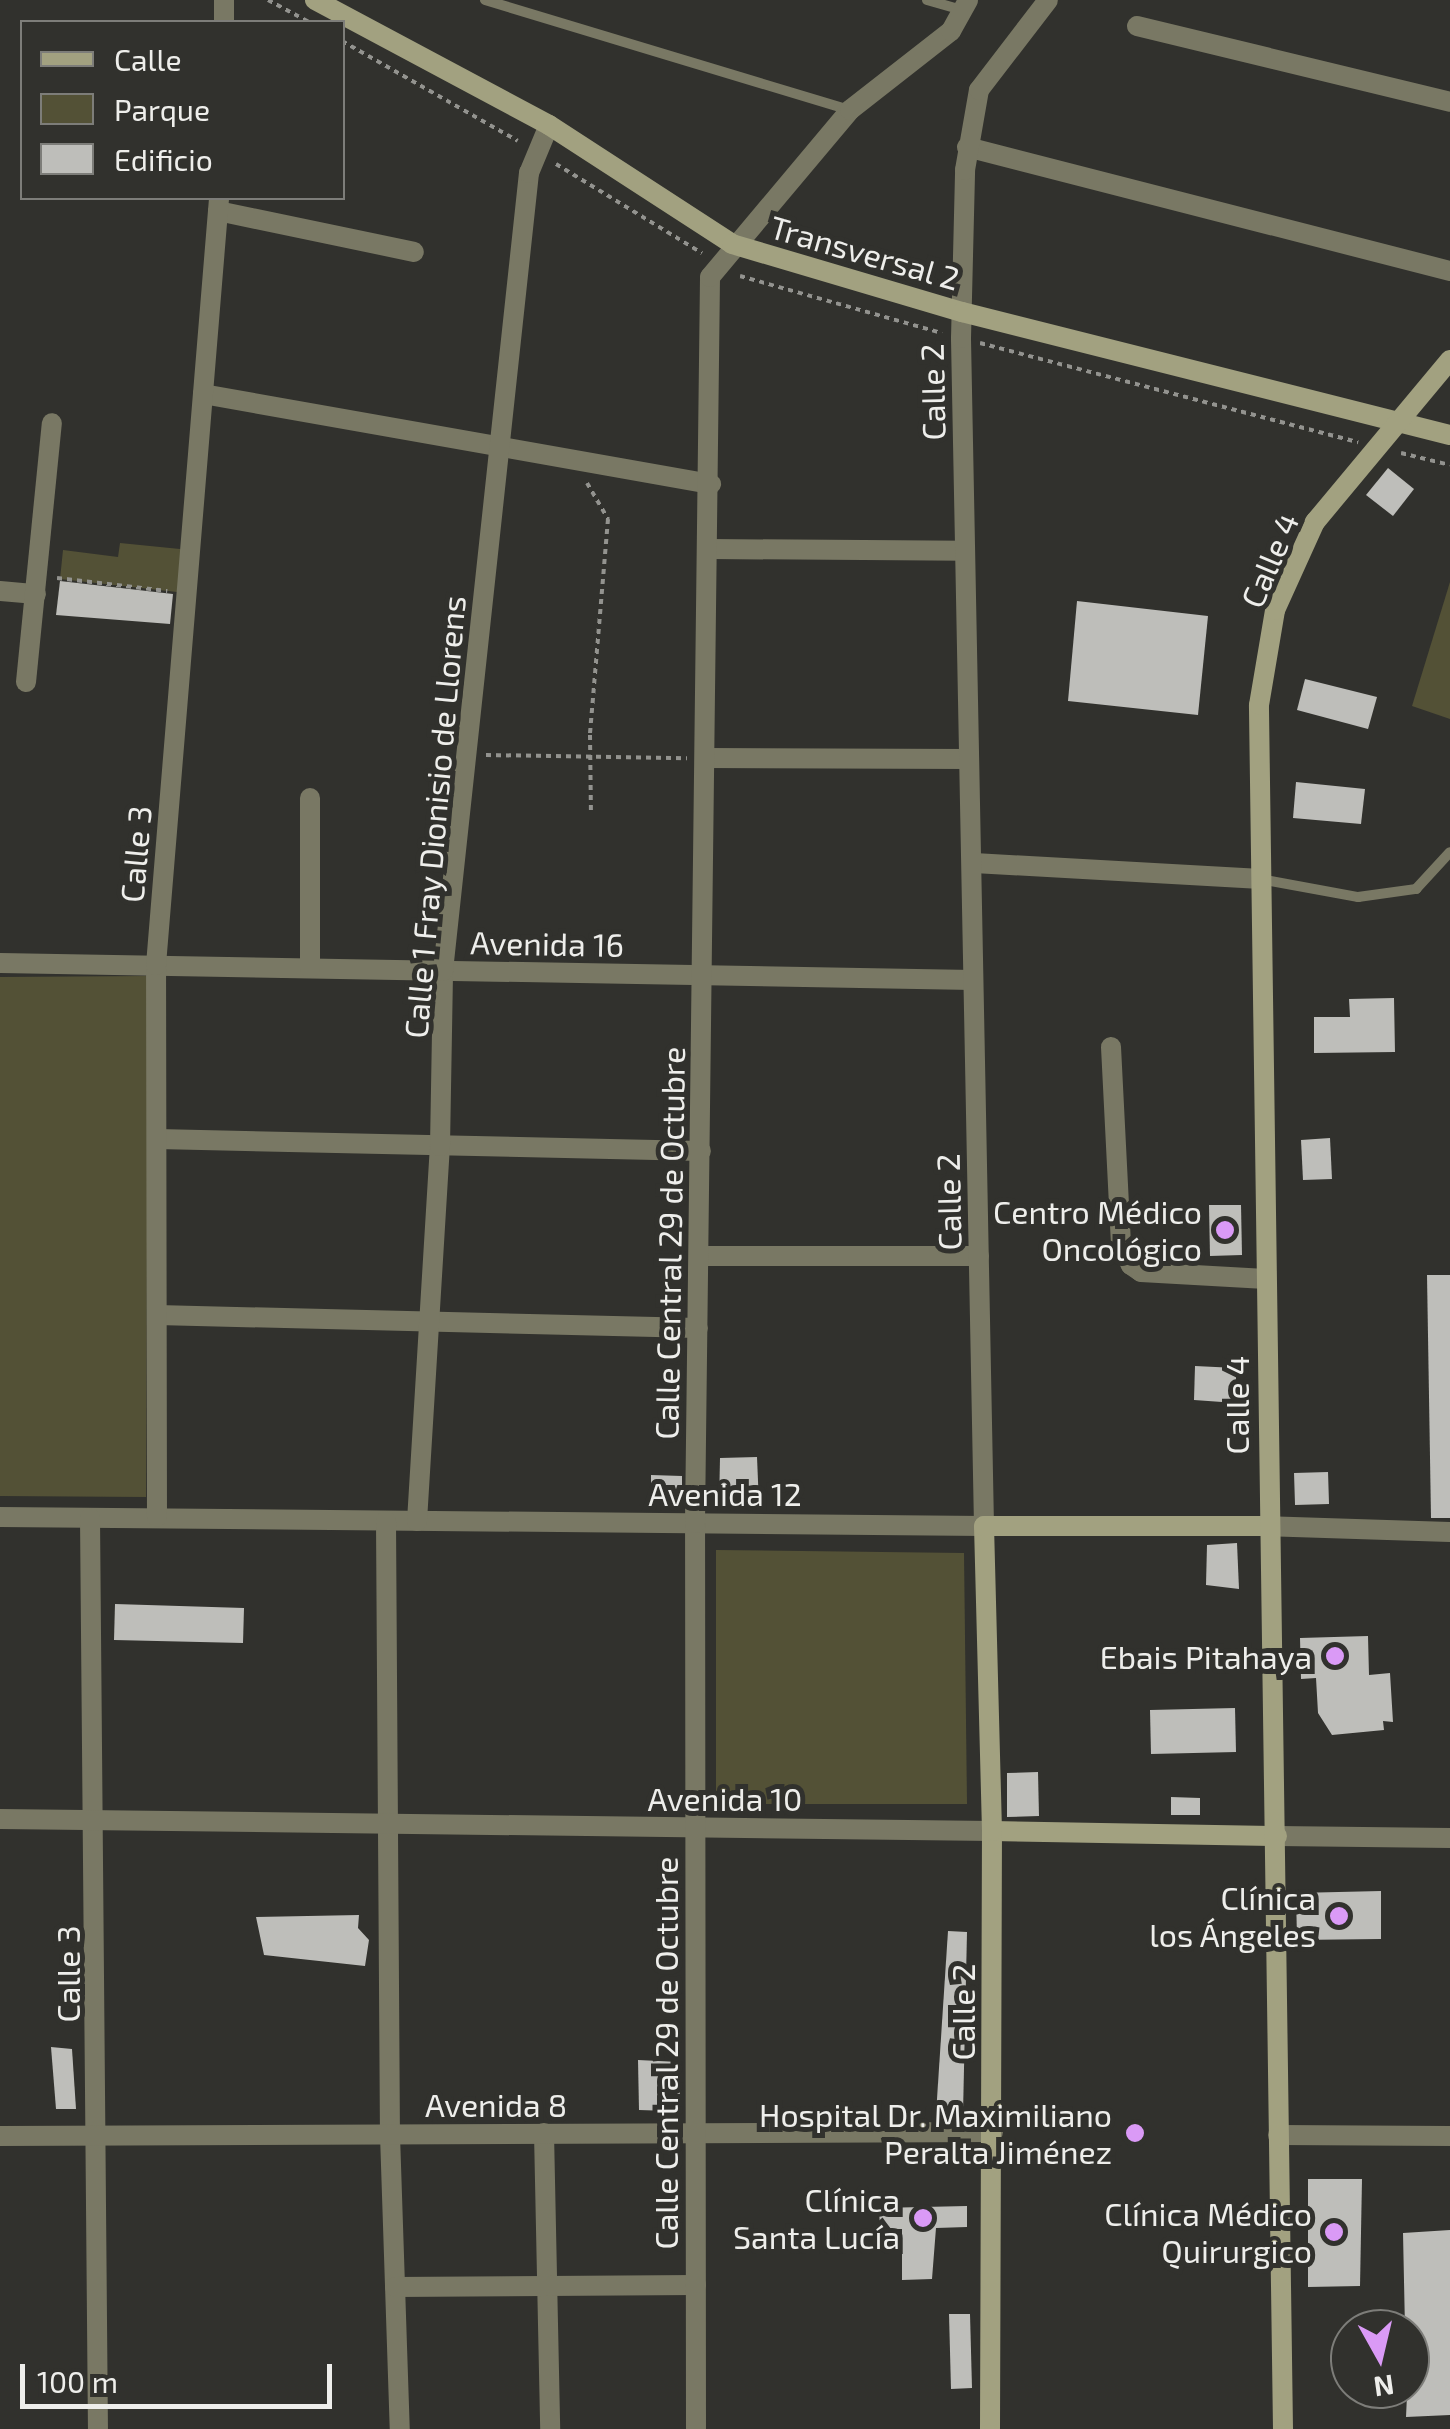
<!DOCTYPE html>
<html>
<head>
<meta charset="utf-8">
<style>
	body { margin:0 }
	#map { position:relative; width:1450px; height:2429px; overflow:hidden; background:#31312d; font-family:"Exo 2",sans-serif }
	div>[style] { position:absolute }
	.green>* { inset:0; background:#535136 }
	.building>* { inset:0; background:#bebeba }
	.path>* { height:4px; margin-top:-2px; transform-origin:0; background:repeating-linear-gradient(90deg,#93938f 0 5px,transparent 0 10px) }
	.lane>* { height:10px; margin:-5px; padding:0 5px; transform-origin:5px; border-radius:5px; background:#797864 }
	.street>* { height:20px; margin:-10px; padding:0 10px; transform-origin:10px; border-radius:10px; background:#797864 }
	.secondary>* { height:20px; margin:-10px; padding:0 10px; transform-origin:10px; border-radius:10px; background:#a2a180 }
	.dots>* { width:28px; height:28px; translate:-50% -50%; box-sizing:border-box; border:5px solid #31312d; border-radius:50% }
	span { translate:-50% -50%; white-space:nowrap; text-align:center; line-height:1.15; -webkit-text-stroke:10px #31312d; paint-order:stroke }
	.street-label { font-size:32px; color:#eeeeeb }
	.poi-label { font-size:32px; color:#eeeeeb }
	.right { translate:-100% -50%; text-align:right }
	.legend { position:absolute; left:20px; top:20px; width:325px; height:180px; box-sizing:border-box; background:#31312d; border:2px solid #7d7d79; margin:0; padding:12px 18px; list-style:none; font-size:30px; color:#eeeeeb }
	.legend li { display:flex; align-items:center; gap:20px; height:50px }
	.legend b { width:50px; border:2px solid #7d7d79 }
	.north { position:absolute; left:1330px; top:2309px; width:100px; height:100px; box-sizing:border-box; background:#31312d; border:2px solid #7d7d79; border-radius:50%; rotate:172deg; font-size:28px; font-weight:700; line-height:40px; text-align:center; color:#eeeeeb }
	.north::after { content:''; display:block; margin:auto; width:35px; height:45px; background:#da9af6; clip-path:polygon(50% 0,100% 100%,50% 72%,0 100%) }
	.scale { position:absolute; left:20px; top:2364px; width:312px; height:45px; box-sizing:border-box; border:5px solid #eeeeeb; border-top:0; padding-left:12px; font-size:30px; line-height:35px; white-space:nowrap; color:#eeeeeb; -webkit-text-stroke:8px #31312d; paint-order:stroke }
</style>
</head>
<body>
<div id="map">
	<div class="green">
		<i style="clip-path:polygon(120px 543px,190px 550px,186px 593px,60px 579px,63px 550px,118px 557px)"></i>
		<i style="clip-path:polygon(1450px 582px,1450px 719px,1412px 706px)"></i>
		<i style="clip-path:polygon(148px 976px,146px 1497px,0 1496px,0 977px)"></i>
		<i style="clip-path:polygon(716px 1550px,964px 1553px,967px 1804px,716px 1804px)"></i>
	</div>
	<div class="building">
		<i style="clip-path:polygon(1388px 468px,1414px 489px,1393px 516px,1366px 495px)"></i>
		<i style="clip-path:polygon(60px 581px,173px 594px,170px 624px,56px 615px)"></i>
		<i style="clip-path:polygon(1077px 601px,1208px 616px,1198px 715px,1068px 701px)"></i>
		<i style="clip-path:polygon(1305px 679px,1377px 697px,1368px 729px,1297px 710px)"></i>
		<i style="clip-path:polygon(1296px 782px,1365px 789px,1361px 824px,1293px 818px)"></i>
		<i style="clip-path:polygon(1394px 998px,1395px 1052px,1314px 1053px,1314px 1017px,1350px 1017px,1349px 999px)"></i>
		<i style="clip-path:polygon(1330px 1138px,1332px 1179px,1303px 1180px,1301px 1140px)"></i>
		<i style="clip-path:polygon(1209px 1205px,1241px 1205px,1242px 1255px,1210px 1256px)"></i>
		<i style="clip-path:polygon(1427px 1275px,1450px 1275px,1450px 1518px,1431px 1518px)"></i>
		<i style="clip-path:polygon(1195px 1366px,1236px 1368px,1236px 1403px,1194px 1400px)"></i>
		<i style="clip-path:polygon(757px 1457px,759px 1505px,719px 1506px,720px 1458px)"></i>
		<i style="clip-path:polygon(1328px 1472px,1329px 1504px,1295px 1505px,1294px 1473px)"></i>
		<i style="clip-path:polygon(651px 1475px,682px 1476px,682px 1502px,651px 1502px)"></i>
		<i style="clip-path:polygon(1237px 1543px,1239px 1589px,1206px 1585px,1207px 1545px)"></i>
		<i style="clip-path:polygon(115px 1604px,244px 1608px,243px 1643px,114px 1640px)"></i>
		<i style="clip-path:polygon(1368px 1636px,1369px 1675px,1390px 1673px,1393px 1722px,1383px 1721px,1384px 1730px,1332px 1735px,1318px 1713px,1316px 1678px,1301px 1679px,1300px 1638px)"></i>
		<i style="clip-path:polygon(1235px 1708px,1236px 1752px,1151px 1754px,1150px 1710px)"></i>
		<i style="clip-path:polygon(1038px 1772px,1039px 1816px,1007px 1817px,1007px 1773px)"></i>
		<i style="clip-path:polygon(1171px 1797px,1200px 1798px,1200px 1815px,1171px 1815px)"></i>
		<i style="clip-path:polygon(1381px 1891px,1381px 1939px,1297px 1940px,1296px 1893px)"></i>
		<i style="clip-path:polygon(359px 1915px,358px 1928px,369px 1940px,365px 1966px,264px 1955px,256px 1917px)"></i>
		<i style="clip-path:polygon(948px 1931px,967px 1932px,963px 2114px,936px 2114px)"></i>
		<i style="clip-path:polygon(51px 2047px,72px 2049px,76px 2109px,56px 2109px)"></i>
		<i style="clip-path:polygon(638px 2060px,679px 2062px,680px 2102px,670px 2111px,639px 2110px)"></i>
		<i style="clip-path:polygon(1308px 2179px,1362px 2179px,1360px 2286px,1308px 2287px)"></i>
		<i style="clip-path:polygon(967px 2206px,967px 2227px,936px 2228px,932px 2279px,902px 2280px,902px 2229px,880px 2229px,879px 2208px)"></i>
		<i style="clip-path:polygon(1450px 2230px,1450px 2415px,1406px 2417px,1410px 2329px,1405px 2329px,1403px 2233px)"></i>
		<i style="clip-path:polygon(949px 2314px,970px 2314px,972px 2388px,951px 2389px)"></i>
	</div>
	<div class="path">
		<i style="left:268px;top:0;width:47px;rotate:28.2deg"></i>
		<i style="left:342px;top:41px;width:202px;rotate:29.6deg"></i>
		<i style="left:556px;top:164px;width:171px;rotate:31.4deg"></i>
		<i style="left:740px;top:276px;width:210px;rotate:15.8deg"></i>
		<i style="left:980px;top:343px;width:391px;rotate:14.7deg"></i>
		<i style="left:1401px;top:453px;width:50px;rotate:13.8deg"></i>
		<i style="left:587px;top:483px;width:42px;rotate:59.7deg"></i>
		<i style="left:608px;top:519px;width:217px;rotate:94.8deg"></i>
		<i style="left:590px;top:735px;width:77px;rotate:89.3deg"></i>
		<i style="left:57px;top:578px;width:111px;rotate:6.7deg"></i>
		<i style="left:486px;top:755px;width:201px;rotate:0.9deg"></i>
	</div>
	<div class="lane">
		<i style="left:485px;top:0;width:380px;rotate:16.8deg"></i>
		<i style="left:927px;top:0;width:40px;rotate:16deg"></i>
		<i style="left:1260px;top:879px;width:100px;rotate:10.4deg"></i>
		<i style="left:1358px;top:897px;width:59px;rotate:-7.9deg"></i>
		<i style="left:1416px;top:889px;width:50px;rotate:-47.4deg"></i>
	</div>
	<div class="street">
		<i style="left:224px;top:22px;width:22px;rotate:-90deg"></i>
		<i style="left:1137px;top:26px;width:322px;rotate:13.6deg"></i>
		<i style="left:967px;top:147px;width:499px;rotate:14.4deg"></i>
		<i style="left:218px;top:211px;width:200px;rotate:11.8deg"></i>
		<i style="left:203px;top:394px;width:516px;rotate:10.05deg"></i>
		<i style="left:710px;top:549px;width:255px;rotate:0.4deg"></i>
		<i style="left:0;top:591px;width:36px;rotate:5deg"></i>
		<i style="left:26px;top:682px;width:260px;rotate:-84.3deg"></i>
		<i style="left:706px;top:758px;width:263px;rotate:0.2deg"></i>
		<i style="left:974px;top:863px;width:283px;rotate:3.2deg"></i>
		<i style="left:0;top:963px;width:973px;rotate:1deg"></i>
		<i style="left:310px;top:968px;width:170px;rotate:-90deg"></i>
		<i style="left:1111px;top:1047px;width:197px;rotate:87.1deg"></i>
		<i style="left:1121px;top:1244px;width:23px;rotate:65deg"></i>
		<i style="left:1131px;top:1265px;width:12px;rotate:35deg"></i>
		<i style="left:1141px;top:1272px;width:125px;rotate:3.2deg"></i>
		<i style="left:157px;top:1139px;width:544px;rotate:1.26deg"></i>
		<i style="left:699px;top:1256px;width:280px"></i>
		<i style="left:157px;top:1315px;width:541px;rotate:1.38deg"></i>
		<i style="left:0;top:1517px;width:984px;rotate:0.52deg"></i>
		<i style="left:984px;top:1526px;width:1188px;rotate:-91.11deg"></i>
		<i style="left:961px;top:338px;width:168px;rotate:-88.6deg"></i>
		<i style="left:965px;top:170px;width:81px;rotate:-80.1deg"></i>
		<i style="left:979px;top:90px;width:113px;rotate:-52.5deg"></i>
		<i style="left:157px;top:1517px;width:552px;rotate:-90.1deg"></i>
		<i style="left:156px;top:965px;width:770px;rotate:-85.3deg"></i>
		<i style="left:90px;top:1518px;width:911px;rotate:89.5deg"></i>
		<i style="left:386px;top:1521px;width:614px;rotate:89.63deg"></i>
		<i style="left:390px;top:2135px;width:294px;rotate:88.1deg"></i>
		<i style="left:417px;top:1521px;width:376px;rotate:-86.5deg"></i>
		<i style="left:440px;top:1146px;width:175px;rotate:-89deg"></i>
		<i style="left:443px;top:971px;width:803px;rotate:-83.85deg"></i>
		<i style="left:529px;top:173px;width:52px;rotate:-67.4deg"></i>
		<i style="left:1266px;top:1526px;width:184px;rotate:1.9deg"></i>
		<i style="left:0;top:1819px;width:992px;rotate:0.69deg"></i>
		<i style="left:1277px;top:1836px;width:173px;rotate:0.7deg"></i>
		<i style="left:544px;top:2133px;width:296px;rotate:88.8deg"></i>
		<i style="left:1278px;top:2135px;width:172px;rotate:0.3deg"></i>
		<i style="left:0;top:2136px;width:993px;rotate:-0.23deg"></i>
		<i style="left:395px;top:2287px;width:301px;rotate:-0.4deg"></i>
		<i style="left:696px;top:2429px;width:906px;rotate:-90.06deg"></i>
		<i style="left:695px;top:1523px;width:1246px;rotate:-89.31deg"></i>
		<i style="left:710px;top:277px;width:218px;rotate:-50deg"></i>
		<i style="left:850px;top:110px;width:128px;rotate:-38deg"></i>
		<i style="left:951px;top:31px;width:35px;rotate:-61deg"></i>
	</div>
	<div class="secondary">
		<i style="left:315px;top:0;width:265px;rotate:28.1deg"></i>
		<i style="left:549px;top:125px;width:218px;rotate:33deg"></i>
		<i style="left:732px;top:244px;width:240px;rotate:16.5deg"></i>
		<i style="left:962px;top:312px;width:503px;rotate:14.15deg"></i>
		<i style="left:992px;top:1831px;width:285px;rotate:1deg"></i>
		<i style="left:990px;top:2429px;width:598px;rotate:-89.81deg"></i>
		<i style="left:992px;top:1831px;width:305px;rotate:-91.5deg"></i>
		<i style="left:984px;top:1526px;width:282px"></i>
		<i style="left:1283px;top:2429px;width:1724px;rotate:-90.8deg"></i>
		<i style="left:1259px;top:705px;width:96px;rotate:-80.4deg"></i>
		<i style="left:1275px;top:610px;width:97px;rotate:-65.6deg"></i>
		<i style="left:1315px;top:522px;width:211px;rotate:-50.2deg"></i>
	</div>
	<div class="dots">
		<i style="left:1225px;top:1230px;background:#da9af6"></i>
		<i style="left:1335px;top:1656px;background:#da9af6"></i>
		<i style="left:1339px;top:1916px;background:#da9af6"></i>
		<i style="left:1135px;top:2133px;background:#da9af6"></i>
		<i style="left:923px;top:2218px;background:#da9af6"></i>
		<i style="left:1334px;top:2232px;background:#da9af6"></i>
	</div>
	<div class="street-label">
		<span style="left:865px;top:252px;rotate:16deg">Transversal 2</span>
		<span style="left:932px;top:392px;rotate:-91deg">Calle 2</span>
		<span style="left:1269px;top:560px;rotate:-67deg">Calle 4</span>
		<span style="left:434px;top:817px;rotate:-85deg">Calle 1 Fray Dionisio de Llorens</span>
		<span style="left:135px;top:854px;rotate:-85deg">Calle 3</span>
		<span style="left:547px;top:943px;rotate:1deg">Avenida 16</span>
		<span style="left:948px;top:1202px;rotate:-91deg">Calle 2</span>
		<span style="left:669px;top:1243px;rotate:-89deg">Calle Central 29 de Octubre</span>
		<span style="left:1236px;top:1405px;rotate:-90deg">Calle 4</span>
		<span style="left:725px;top:1493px">Avenida 12</span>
		<span style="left:725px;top:1798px">Avenida 10</span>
		<span style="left:67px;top:1974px;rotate:-90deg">Calle 3</span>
		<span style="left:962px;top:2012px;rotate:-90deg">Calle 2</span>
		<span style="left:665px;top:2053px;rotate:-90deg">Calle Central 29 de Octubre</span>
		<span style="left:496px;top:2104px">Avenida 8</span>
	</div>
	<div class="poi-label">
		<span class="right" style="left:1202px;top:1230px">Centro Médico<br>Oncológico</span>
		<span class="right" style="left:1312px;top:1656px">Ebais Pitahaya</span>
		<span class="right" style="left:1316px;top:1916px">Clínica<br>los Ángeles</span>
		<span class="right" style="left:1112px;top:2133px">Hospital Dr. Maximiliano<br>Peralta Jiménez</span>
		<span class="right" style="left:900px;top:2218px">Clínica<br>Santa Lucía</span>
		<span class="right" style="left:1312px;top:2232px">Clínica Médico<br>Quirurgico</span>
	</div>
	<ul class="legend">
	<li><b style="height:12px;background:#a2a180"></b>Calle</li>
	<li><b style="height:28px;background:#535136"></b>Parque</li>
	<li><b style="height:28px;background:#bebeba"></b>Edificio</li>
	</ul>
	<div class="north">N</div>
	<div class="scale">100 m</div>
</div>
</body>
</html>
